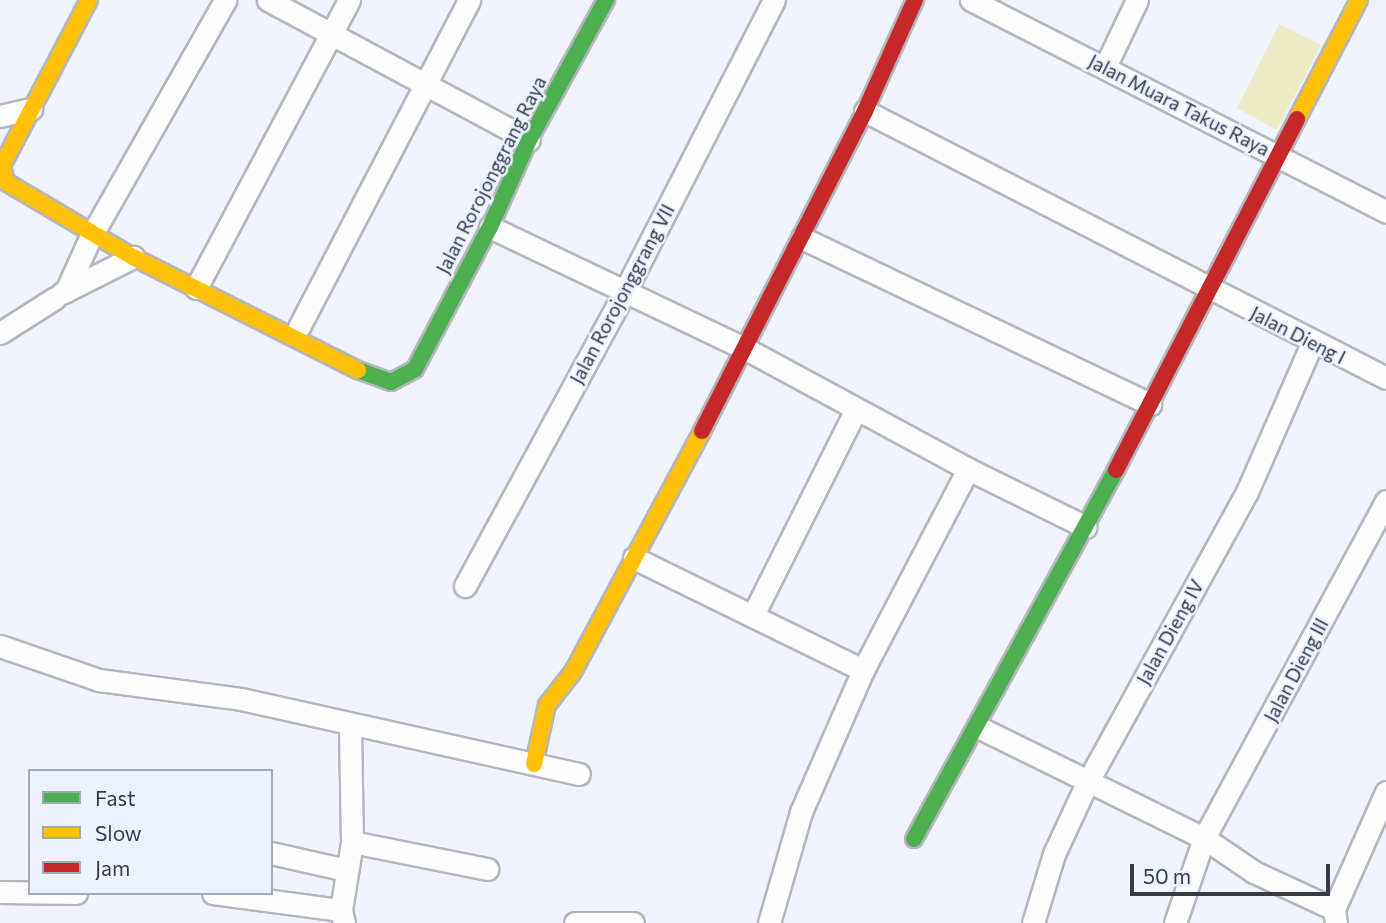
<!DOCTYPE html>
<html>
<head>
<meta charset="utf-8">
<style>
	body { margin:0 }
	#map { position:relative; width:1386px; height:923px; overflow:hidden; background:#f0f3fb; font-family:Commissioner,sans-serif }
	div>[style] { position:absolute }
	.green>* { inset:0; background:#ece9c5 }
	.roads { filter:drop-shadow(2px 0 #b4b6bd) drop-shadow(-2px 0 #b4b6bd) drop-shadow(0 2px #b4b6bd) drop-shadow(0 -2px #b4b6bd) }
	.street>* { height:21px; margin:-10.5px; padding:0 10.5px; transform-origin:10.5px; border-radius:10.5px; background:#fdfdfe }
	.fast>* { height:16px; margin:-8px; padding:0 8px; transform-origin:8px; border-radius:8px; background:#4caf50 }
	.slow>* { height:16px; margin:-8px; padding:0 8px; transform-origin:8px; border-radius:8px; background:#ffc107 }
	.jam>* { height:16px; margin:-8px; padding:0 8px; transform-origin:8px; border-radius:8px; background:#c62828 }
	span { translate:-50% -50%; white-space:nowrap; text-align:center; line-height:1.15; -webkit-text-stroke:5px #ecf2ff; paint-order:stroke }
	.street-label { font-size:19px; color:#373a43 }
	.legend { position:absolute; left:28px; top:769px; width:245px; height:126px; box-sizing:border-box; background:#ecf2ff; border:2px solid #a4a8b4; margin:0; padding:9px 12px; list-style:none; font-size:21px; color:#373a43 }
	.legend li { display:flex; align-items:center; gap:14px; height:35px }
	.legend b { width:35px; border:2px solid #a4a8b4 }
	.scale { position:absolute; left:1130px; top:864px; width:200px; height:32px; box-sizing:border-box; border:4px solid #373a43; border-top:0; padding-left:9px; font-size:21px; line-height:24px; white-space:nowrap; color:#373a43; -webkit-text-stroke:5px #ecf2ff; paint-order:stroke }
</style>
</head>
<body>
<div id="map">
	<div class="green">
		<i style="clip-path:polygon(1279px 24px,1321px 45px,1277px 130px,1237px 108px)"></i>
	</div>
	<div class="roads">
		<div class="street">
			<i style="left:268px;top:0;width:296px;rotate:28.2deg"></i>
			<i style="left:971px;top:0;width:466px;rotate:27deg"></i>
			<i style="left:1105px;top:67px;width:74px;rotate:-64.5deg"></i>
			<i style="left:865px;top:111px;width:585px;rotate:27.13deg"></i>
			<i style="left:0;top:116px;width:32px;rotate:-13deg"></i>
			<i style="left:490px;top:227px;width:284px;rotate:25.5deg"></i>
			<i style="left:746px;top:349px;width:252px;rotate:28.4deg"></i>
			<i style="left:968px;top:469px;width:131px;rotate:26.2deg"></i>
			<i style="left:94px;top:231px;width:266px;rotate:-60.4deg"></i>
			<i style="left:802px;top:238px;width:386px;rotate:25.5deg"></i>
			<i style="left:196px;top:288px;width:326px;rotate:-62deg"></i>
			<i style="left:66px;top:291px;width:60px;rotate:-65.6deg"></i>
			<i style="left:62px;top:293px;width:80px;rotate:-26.9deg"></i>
			<i style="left:299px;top:327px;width:369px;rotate:-62.5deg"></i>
			<i style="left:0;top:333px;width:65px;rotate:-32.5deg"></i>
			<i style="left:634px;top:558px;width:255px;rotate:26.1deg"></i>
			<i style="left:465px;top:586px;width:336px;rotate:-61.5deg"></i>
			<i style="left:625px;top:291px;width:327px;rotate:-62.9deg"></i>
			<i style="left:753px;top:615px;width:230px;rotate:-63.4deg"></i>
			<i style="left:0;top:646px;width:105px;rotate:19deg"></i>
			<i style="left:99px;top:680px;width:143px;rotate:7.6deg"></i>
			<i style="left:241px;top:699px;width:346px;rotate:12.5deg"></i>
			<i style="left:978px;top:727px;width:252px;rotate:26.2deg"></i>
			<i style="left:1204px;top:838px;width:60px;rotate:34.2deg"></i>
			<i style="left:1254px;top:872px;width:88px;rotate:24.8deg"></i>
			<i style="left:1334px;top:909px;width:14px;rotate:82deg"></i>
			<i style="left:352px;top:842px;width:138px;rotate:11.3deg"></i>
			<i style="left:271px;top:853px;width:77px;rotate:12.8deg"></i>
			<i style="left:0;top:892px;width:76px;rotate:0.8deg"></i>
			<i style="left:213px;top:893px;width:129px;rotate:7.6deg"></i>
			<i style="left:1334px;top:909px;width:128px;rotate:-66deg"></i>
			<i style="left:344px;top:923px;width:13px;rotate:-103deg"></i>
			<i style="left:341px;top:910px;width:69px;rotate:-80.8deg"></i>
			<i style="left:352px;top:842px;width:117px;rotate:-91deg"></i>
			<i style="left:575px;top:923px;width:58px"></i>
			<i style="left:769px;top:923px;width:116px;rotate:-73.9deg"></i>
			<i style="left:801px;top:812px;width:155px;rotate:-66.4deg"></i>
			<i style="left:863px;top:670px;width:227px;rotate:-62.4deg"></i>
			<i style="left:1033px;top:923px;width:72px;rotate:-73.1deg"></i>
			<i style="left:1054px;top:854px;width:78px;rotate:-65.1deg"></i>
			<i style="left:1087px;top:783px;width:332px;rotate:-61.2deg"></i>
			<i style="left:1247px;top:492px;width:163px;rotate:-66.4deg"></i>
			<i style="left:1175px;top:923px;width:90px;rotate:-71.2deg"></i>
			<i style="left:1204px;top:838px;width:383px;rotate:-61.6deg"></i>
		</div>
		<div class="fast">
			<i style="left:358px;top:370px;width:35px;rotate:20deg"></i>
			<i style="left:391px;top:382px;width:27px;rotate:-28deg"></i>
			<i style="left:415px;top:369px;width:161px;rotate:-62.2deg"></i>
			<i style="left:490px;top:227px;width:95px;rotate:-65.9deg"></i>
			<i style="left:529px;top:140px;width:160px;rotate:-61.2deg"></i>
			<i style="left:914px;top:839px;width:421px;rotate:-61.3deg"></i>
		</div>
		<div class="slow">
			<i style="left:89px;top:0;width:187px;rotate:117.7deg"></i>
			<i style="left:2px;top:166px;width:16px;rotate:76deg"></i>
			<i style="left:6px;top:182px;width:147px;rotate:30.6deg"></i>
			<i style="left:133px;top:257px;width:252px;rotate:26.7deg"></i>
			<i style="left:1297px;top:119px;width:134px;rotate:-62.5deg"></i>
			<i style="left:534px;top:764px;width:60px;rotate:-77.6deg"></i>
			<i style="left:547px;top:705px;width:42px;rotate:-51.8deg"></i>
			<i style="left:573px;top:672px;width:273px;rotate:-61.8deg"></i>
		</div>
		<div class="jam">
			<i style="left:702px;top:431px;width:359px;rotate:-63deg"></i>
			<i style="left:865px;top:111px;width:122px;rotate:-65.8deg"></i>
			<i style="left:1116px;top:470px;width:395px;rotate:-62.7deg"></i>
		</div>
	</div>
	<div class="street-label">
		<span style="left:1179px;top:105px;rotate:27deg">Jalan Muara Takus Raya</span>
		<span style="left:491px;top:175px;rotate:-63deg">Jalan Rorojonggrang Raya</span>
		<span style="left:622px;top:294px;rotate:-62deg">Jalan Rorojonggrang VII</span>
		<span style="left:1298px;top:335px;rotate:27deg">Jalan Dieng I</span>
		<span style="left:1170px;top:632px;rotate:-61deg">Jalan Dieng IV</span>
		<span style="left:1296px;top:670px;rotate:-62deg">Jalan Dieng III</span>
	</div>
	<ul class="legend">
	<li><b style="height:9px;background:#4caf50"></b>Fast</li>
	<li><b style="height:9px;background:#ffc107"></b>Slow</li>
	<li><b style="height:9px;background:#c62828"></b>Jam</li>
	</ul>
	<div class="scale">50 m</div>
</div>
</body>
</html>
